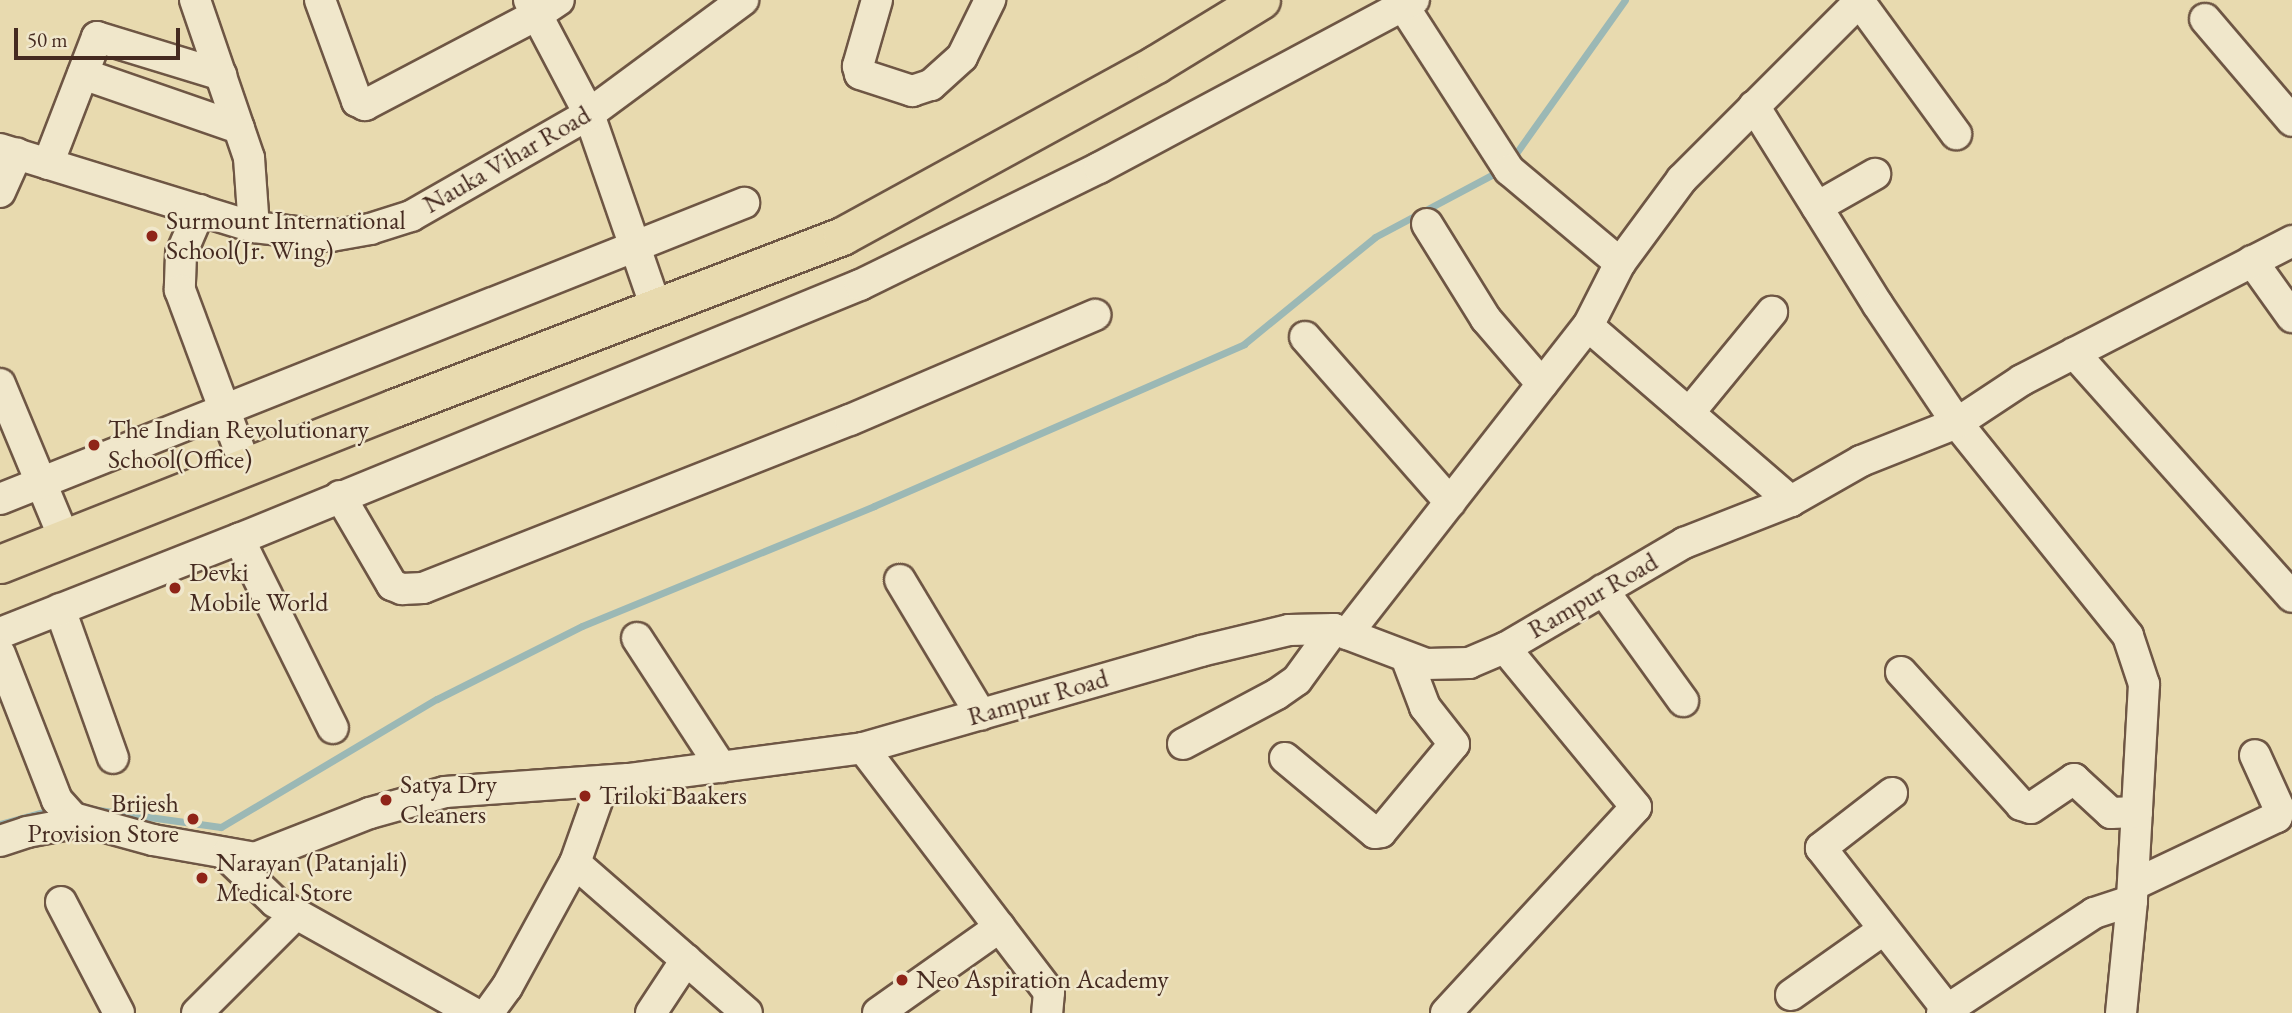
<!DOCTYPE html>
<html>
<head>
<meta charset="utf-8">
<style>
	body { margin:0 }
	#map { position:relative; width:2292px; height:1013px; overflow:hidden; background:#e8daaf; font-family:"EB Garamond",serif }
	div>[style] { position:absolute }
	.stream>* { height:7px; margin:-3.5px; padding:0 3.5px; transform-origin:3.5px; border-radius:3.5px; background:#9bb8b5 }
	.roads { filter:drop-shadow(2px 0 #6e5644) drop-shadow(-2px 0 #6e5644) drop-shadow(0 2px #6e5644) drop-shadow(0 -2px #6e5644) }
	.minor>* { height:30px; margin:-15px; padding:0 15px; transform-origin:15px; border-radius:15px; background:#f0e7cb }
	.major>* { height:37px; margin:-18.5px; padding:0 18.5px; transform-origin:18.5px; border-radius:18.5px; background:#e8daaf }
	.dots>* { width:19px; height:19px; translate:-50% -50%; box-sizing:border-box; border:4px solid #f0e7cb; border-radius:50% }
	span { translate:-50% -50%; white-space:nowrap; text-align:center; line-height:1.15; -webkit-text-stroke:5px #f0e7cb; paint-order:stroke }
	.street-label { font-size:26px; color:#452a20 }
	.poi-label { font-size:26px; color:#452a20 }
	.left { translate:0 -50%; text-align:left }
	.right { translate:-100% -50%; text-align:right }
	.scale { position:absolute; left:14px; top:28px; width:166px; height:32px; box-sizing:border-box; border:4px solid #452a20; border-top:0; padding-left:9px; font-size:21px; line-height:24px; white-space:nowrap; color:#452a20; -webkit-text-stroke:5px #f0e7cb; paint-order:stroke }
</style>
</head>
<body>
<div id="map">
	<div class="stream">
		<i style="left:1512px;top:159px;width:195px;rotate:-54.6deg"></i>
		<i style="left:84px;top:808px;width:138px;rotate:7.9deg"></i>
		<i style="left:221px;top:827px;width:251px;rotate:-30.7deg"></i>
		<i style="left:437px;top:699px;width:162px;rotate:-26.7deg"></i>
		<i style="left:582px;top:626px;width:316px;rotate:-22.3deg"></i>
		<i style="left:874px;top:506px;width:404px;rotate:-23.6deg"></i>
		<i style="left:1244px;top:344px;width:169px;rotate:-39.2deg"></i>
		<i style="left:1375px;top:237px;width:143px;rotate:-28deg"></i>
		<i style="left:0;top:824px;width:57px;rotate:-15.3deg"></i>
	</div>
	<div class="roads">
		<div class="minor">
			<i style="left:195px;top:0;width:167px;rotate:71.1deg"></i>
			<i style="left:249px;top:158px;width:69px;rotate:85.9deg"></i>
			<i style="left:320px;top:0;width:108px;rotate:69.9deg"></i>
			<i style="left:357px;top:101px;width:9px;rotate:27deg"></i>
			<i style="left:365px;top:105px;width:195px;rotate:-27.7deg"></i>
			<i style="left:538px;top:14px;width:25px;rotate:-34deg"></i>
			<i style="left:529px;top:0;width:129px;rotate:62.2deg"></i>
			<i style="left:589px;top:114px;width:204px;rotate:70.9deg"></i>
			<i style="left:877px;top:0;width:69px;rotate:106.1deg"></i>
			<i style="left:858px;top:66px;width:8px;rotate:76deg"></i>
			<i style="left:860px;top:74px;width:55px;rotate:18.1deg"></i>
			<i style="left:912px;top:91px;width:20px;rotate:-18deg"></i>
			<i style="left:931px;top:85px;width:42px;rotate:-42.1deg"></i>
			<i style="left:962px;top:57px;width:64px;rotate:-63.8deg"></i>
			<i style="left:1859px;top:1px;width:165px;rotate:53.9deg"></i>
			<i style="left:1404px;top:7px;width:194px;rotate:57.2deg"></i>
			<i style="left:1509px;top:170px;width:145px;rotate:40deg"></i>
			<i style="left:2205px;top:19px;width:134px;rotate:49.5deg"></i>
			<i style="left:83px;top:74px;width:165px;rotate:19.1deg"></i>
			<i style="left:1754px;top:106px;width:234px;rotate:58.1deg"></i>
			<i style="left:1878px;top:305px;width:142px;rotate:56.2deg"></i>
			<i style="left:1957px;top:423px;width:273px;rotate:51.2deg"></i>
			<i style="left:2128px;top:636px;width:51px;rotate:71.6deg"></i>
			<i style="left:2144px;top:684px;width:217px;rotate:93.2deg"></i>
			<i style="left:2132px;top:901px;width:113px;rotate:95.6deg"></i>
			<i style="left:0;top:149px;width:266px;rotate:17.1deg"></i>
			<i style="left:254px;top:227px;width:78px;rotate:6.7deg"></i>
			<i style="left:331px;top:236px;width:40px;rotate:-10deg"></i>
			<i style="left:370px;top:229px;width:43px;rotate:-17.6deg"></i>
			<i style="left:411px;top:216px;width:205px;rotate:-29.8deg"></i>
			<i style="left:589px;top:114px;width:192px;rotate:-36.5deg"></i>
			<i style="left:48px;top:164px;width:136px;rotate:-68.9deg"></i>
			<i style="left:97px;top:37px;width:130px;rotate:17deg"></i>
			<i style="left:0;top:192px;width:42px;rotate:-65.9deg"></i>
			<i style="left:1817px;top:207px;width:67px;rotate:-29.6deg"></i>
			<i style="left:200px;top:210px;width:48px;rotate:113.4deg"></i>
			<i style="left:181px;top:254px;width:36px;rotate:92deg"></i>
			<i style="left:180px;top:290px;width:189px;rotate:69.6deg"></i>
			<i style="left:1427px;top:224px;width:112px;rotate:58.2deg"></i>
			<i style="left:1486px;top:319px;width:86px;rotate:49.3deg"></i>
			<i style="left:2252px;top:261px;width:69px;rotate:54.5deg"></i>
			<i style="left:1588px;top:326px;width:268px;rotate:40.8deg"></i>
			<i style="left:1305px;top:337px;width:220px;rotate:48.7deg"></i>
			<i style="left:2074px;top:353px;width:327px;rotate:48.2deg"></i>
			<i style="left:0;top:384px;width:169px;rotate:67.4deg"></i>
			<i style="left:1689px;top:413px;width:131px;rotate:-50.6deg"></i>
			<i style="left:340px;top:496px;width:103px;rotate:59.7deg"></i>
			<i style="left:392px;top:585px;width:11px;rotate:22deg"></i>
			<i style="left:402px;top:589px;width:21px;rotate:-3deg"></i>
			<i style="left:423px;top:588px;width:459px;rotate:-21.5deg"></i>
			<i style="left:850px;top:420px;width:267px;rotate:-23.2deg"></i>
			<i style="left:0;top:499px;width:801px;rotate:-21.7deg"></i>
			<i style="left:239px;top:539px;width:211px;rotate:63.6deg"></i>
			<i style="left:900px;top:580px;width:157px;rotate:59deg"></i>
			<i style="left:1603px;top:590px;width:137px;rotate:54.2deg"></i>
			<i style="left:60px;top:609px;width:158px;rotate:70.4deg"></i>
			<i style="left:0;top:633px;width:257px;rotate:-21.5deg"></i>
			<i style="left:239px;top:539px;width:671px;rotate:-22.25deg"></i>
			<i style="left:860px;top:285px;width:266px;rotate:-26.1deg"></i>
			<i style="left:1099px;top:168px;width:357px;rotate:-28.1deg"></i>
			<i style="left:1347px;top:634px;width:391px;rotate:-52deg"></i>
			<i style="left:1588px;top:326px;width:71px;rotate:-63.1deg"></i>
			<i style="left:1620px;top:263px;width:104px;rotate:-53.6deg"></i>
			<i style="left:1682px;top:179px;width:253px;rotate:-45deg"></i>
			<i style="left:637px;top:638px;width:154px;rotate:56.9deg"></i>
			<i style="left:0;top:654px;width:157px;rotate:68.7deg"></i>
			<i style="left:57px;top:800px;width:24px;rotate:48deg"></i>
			<i style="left:73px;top:818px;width:83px;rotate:15.4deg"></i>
			<i style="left:153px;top:840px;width:104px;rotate:10deg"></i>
			<i style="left:255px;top:858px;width:123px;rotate:-21.4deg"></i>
			<i style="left:370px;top:813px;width:78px;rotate:-15.6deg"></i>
			<i style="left:445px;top:792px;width:183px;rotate:-4.1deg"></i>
			<i style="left:628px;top:779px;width:237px;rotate:-7.5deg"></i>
			<i style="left:863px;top:748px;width:352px;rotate:-16deg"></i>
			<i style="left:1201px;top:651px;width:90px;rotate:-13.4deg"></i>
			<i style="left:1289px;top:630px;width:45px;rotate:-1.3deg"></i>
			<i style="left:1334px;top:629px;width:98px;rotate:20.8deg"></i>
			<i style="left:1426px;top:664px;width:43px;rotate:-1.3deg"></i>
			<i style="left:1469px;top:663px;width:39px;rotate:-23deg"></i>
			<i style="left:1505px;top:648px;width:208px;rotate:-30.4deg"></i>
			<i style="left:1684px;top:543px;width:115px;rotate:-21.4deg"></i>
			<i style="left:1791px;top:501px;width:81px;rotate:-29.7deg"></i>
			<i style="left:1861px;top:461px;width:103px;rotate:-21.6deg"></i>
			<i style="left:1957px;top:423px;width:78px;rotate:-33.5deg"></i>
			<i style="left:2022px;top:380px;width:304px;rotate:-27.2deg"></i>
			<i style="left:1901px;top:672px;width:179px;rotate:47.9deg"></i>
			<i style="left:2021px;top:805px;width:10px;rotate:17deg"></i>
			<i style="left:2031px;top:808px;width:52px;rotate:-34deg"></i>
			<i style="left:2074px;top:779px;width:50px;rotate:42.6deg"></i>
			<i style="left:2111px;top:813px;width:26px;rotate:-2deg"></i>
			<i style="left:1183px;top:744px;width:106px;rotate:-28deg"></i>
			<i style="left:1277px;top:694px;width:24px;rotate:-35deg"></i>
			<i style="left:1297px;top:680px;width:63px;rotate:-54deg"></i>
			<i style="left:863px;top:748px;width:307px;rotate:52.7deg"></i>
			<i style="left:1049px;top:992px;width:21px;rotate:95deg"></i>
			<i style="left:1285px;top:758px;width:117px;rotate:39.8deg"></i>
			<i style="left:1375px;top:833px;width:6px;rotate:-9deg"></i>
			<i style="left:1381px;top:832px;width:114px;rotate:-50.3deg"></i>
			<i style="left:1454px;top:744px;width:47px;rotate:-128.1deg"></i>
			<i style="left:1425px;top:707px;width:53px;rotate:-110.8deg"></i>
			<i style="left:604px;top:781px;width:87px;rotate:109.5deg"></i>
			<i style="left:575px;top:863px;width:228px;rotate:41.1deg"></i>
			<i style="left:1892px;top:793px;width:90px;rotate:142.2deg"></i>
			<i style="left:1821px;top:848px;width:204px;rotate:52deg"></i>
			<i style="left:0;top:841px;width:28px;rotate:-18deg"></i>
			<i style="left:27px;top:832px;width:54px;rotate:-10.7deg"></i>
			<i style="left:226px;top:855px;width:68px;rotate:43.8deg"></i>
			<i style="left:275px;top:902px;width:228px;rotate:29.2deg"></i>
			<i style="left:2133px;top:885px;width:159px;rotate:-25.3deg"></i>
			<i style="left:2277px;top:817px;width:9px;rotate:-77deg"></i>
			<i style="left:2279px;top:808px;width:58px;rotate:-114.4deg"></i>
			<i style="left:61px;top:902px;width:125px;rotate:62.4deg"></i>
			<i style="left:1791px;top:995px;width:113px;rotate:-35.2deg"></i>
			<i style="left:197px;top:1013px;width:140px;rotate:-45deg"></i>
			<i style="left:488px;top:1013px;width:32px;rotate:-54deg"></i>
			<i style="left:507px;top:987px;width:141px;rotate:-61.3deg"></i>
			<i style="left:651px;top:1013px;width:64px;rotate:-56.6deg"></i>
			<i style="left:878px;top:1013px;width:149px;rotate:-35.2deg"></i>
			<i style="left:1446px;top:1013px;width:280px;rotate:-47.3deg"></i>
			<i style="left:1636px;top:807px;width:206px;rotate:-129.5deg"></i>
			<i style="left:1942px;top:1013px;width:182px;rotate:-33.3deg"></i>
			<i style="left:2094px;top:913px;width:40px;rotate:-18deg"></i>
		</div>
		<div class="major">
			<i style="left:0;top:564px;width:424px;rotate:-21.6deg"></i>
			<i style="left:394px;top:408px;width:480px;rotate:-21deg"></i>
			<i style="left:842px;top:236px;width:358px;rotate:-28.7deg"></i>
			<i style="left:1156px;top:64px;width:123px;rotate:-31.4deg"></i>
		</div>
	</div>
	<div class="dots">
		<i style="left:152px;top:236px;background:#8f2418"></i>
		<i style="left:94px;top:445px;background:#8f2418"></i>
		<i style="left:175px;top:588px;background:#8f2418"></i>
		<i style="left:585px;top:796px;background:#8f2418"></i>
		<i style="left:386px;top:800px;background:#8f2418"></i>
		<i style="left:193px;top:819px;background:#8f2418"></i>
		<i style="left:202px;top:878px;background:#8f2418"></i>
		<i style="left:902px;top:980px;background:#8f2418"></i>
	</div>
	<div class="street-label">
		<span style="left:507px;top:160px;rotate:-30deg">Nauka Vihar Road</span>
		<span style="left:1593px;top:596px;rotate:-30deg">Rampur Road</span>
		<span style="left:1038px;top:698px;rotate:-16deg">Rampur Road</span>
	</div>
	<div class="poi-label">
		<span class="left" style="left:166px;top:236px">Surmount International<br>School(Jr. Wing)</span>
		<span class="left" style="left:108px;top:445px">The Indian Revolutionary<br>School(Office)</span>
		<span class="left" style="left:189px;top:588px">Devki<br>Mobile World</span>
		<span class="left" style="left:400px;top:800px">Satya Dry<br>Cleaners</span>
		<span class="left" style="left:599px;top:796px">Triloki Baakers</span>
		<span class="right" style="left:179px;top:819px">Brijesh<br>Provision Store</span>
		<span class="left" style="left:216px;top:878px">Narayan (Patanjali)<br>Medical Store</span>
		<span class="left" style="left:916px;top:980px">Neo Aspiration Academy</span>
	</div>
	<div class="scale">50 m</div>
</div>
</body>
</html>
